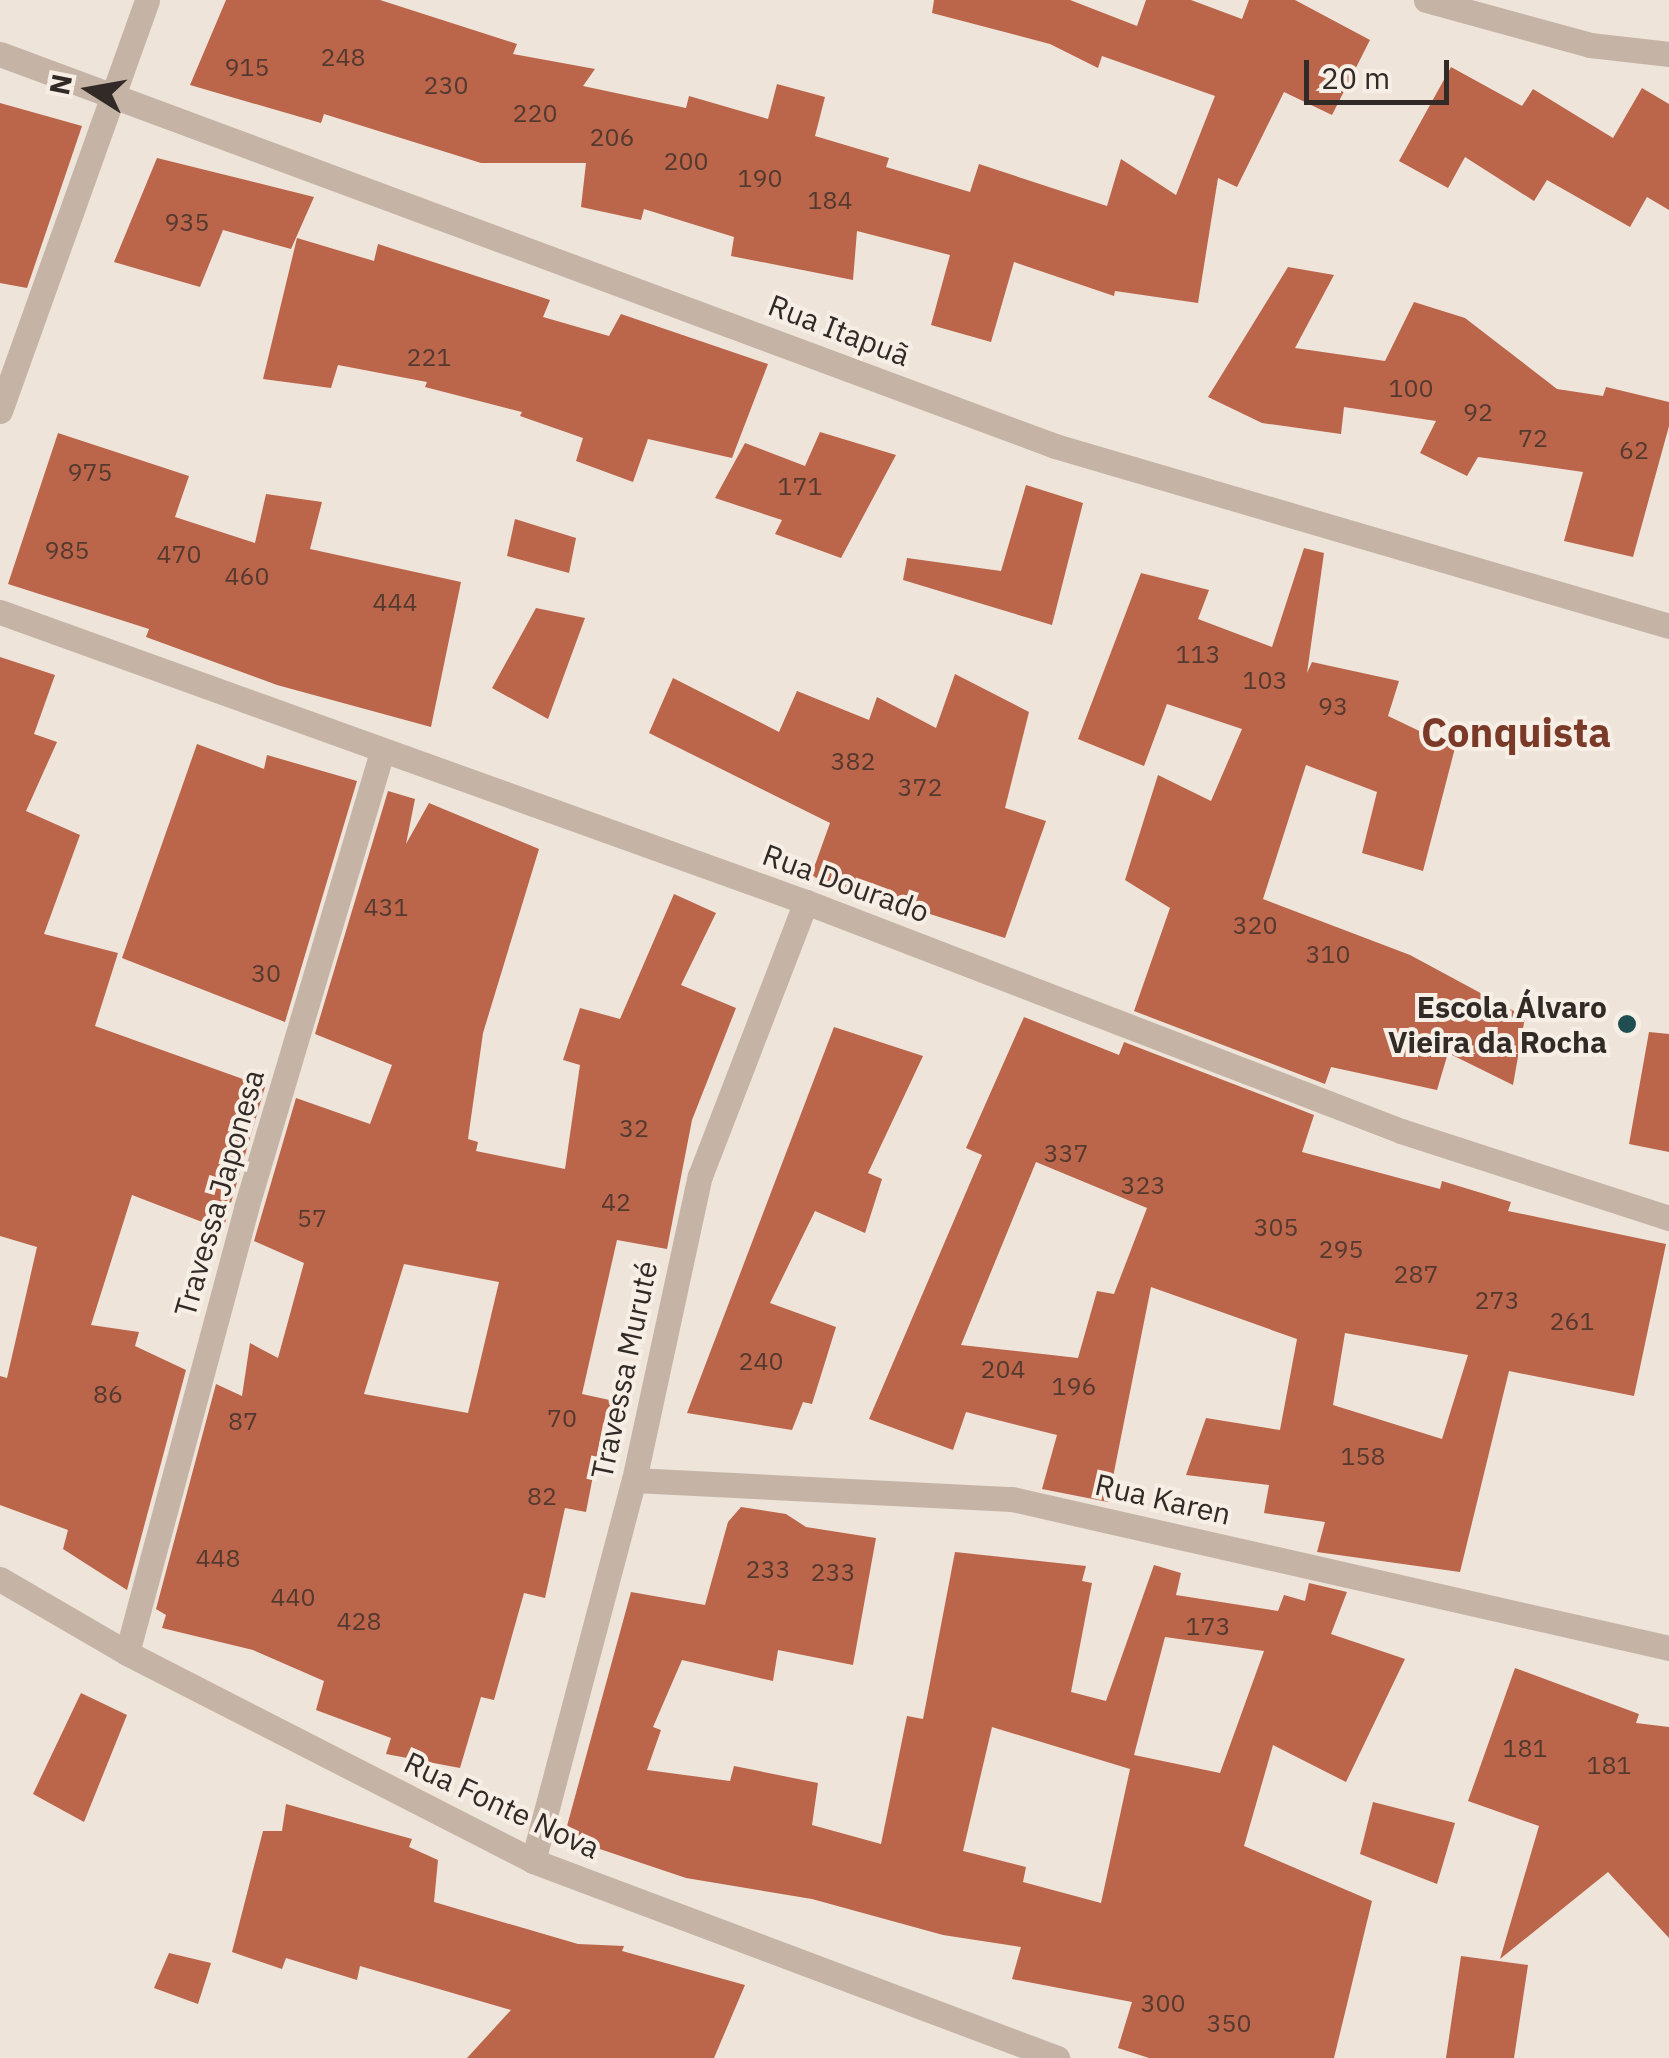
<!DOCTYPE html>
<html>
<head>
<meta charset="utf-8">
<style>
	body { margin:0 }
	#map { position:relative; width:1669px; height:2058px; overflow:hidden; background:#eee4d9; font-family:"IBM Plex Sans",sans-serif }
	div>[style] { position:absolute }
	.building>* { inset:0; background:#bb654b }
	.street>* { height:25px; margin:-12.5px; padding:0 12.5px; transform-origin:12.5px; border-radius:12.5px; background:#c5b4a6 }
	.dots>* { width:28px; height:28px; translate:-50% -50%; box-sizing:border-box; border:5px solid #f7eee5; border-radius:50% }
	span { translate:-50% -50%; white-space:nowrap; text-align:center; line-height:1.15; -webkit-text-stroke:8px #f7eee5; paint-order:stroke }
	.number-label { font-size:25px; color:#54392f }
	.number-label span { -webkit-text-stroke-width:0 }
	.street-label { font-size:30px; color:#322a26 }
	.poi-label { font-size:30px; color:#322a26; font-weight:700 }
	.right { translate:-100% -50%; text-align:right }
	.district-label { font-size:40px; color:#7a3a27; font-weight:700 }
	.north { position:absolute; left:40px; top:40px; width:100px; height:100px; -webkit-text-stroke:8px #f7eee5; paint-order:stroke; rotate:281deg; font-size:28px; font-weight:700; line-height:40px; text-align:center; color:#322a26 }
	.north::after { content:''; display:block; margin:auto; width:35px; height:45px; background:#322a26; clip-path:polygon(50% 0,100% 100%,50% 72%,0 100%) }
	.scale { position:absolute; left:1304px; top:60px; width:145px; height:45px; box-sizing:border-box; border:5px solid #322a26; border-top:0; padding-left:12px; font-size:30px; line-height:35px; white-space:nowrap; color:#322a26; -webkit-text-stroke:8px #f7eee5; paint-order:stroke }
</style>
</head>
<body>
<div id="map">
	<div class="building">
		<i style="clip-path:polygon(226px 0,380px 0,517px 44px,513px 54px,595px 69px,583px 86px,686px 108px,689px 96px,768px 119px,777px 84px,825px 97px,815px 136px,889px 158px,886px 167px,970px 192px,979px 164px,1107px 206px,1121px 159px,1176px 195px,1215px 96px,1102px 56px,1098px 68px,1050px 44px,932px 13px,934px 0,1070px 0,1137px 26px,1146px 0,1191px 0,1242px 19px,1249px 0,1295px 0,1370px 40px,1332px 115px,1284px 92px,1237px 187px,1218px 178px,1198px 303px,1115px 291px,1114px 296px,1014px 262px,991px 342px,931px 325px,950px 255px,857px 231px,853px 280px,731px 256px,734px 237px,644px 209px,641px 220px,581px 207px,586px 163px,481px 163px,324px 114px,321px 123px,190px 85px)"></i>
		<i style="clip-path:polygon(1451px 67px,1522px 106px,1533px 89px,1613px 138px,1642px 88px,1669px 104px,1669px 210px,1647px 197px,1630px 227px,1547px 180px,1534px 201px,1465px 157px,1448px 188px,1399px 161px)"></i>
		<i style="clip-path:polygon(0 103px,82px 126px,27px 288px,0 283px)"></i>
		<i style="clip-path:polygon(157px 158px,314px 197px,291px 249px,223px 230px,200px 287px,114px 262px)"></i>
		<i style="clip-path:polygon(297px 238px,374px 261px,378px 244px,550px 300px,543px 317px,609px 336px,621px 314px,768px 364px,732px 458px,648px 439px,633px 482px,576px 461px,583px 438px,520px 416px,522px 412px,425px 387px,427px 382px,338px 365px,331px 388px,263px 379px)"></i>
		<i style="clip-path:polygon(1288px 267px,1334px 275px,1295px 348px,1385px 361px,1414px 302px,1465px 318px,1557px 389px,1603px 396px,1606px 387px,1669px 402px,1669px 426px,1633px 557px,1564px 541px,1583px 472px,1478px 457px,1467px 476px,1420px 453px,1436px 421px,1344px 407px,1341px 434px,1262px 423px,1208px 397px)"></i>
		<i style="clip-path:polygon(820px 432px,896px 455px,841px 558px,775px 534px,782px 520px,715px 498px,745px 443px,805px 466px)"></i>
		<i style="clip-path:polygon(58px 433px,189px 476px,175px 517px,255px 543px,266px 494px,322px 502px,310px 549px,461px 582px,431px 727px,277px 685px,146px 637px,149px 629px,8px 584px)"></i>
		<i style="clip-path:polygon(1026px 485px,1083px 503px,1052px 625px,903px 580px,907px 558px,1001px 571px)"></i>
		<i style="clip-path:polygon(515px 519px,576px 538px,569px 573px,507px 556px)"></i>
		<i style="clip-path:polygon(1304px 548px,1324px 553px,1307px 673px,1312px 662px,1399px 681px,1388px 716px,1455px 748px,1423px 871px,1362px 853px,1377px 792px,1306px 765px,1263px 899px,1410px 955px,1525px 1017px,1513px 1085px,1448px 1053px,1437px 1090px,1331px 1067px,1325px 1084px,1134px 1011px,1170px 908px,1125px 880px,1158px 775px,1211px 801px,1242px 729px,1167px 704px,1144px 766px,1078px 739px,1141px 573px,1209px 590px,1198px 619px,1272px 647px)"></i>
		<i style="clip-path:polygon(536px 608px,585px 618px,548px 719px,492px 688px)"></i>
		<i style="clip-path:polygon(0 657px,55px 675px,34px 734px,57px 742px,26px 811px,80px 835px,44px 934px,118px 953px,95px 1026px,265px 1087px,223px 1230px,132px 1195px,91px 1325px,139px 1332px,135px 1346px,186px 1370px,127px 1590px,63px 1549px,68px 1530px,0 1505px,0 1376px,7px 1378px,37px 1247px,0 1236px)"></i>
		<i style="clip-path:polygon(955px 674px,1029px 712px,1005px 808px,1046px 821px,1005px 938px,811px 876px,830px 823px,649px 733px,673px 678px,779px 732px,797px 691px,869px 720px,877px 697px,936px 728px)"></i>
		<i style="clip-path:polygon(197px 744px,264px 769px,267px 755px,357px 781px,285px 1022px,122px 958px)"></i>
		<i style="clip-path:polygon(evenodd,388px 791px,415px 799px,406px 844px,429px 803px,539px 849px,483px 1033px,468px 1139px,478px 1142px,476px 1151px,565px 1169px,580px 1065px,563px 1060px,580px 1008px,620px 1019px,674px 894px,716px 913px,681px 985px,736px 1008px,692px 1120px,667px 1249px,617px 1240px,582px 1394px,614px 1401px,603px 1424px,586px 1512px,565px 1508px,545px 1598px,524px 1593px,494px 1700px,481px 1697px,460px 1768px,386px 1754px,391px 1738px,316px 1710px,324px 1681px,253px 1650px,162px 1628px,166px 1615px,156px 1609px,216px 1384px,242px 1396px,250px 1343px,278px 1358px,304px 1263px,254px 1241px,296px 1098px,370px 1124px,392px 1065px,315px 1034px,388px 791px,404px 1264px,499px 1282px,468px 1413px,364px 1394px,404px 1264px)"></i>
		<i style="clip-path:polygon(evenodd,1024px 1017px,1119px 1055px,1124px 1042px,1314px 1115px,1302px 1152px,1440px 1189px,1442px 1181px,1511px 1202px,1508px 1211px,1666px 1244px,1634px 1396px,1509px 1371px,1460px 1572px,1317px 1552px,1325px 1522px,1264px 1513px,1269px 1485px,1186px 1475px,1206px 1418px,1280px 1430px,1297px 1339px,1151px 1287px,1108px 1502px,1042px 1489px,1057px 1435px,966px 1412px,953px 1450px,869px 1419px,982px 1155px,966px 1148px,1024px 1017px,1036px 1162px,1147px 1208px,1114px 1294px,1097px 1291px,1078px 1358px,961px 1345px,1036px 1162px,1024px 1017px,1345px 1333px,1468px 1355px,1442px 1439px,1333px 1405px,1345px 1333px)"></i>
		<i style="clip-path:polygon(834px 1027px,923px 1056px,868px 1173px,882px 1179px,865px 1233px,815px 1211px,770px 1303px,836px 1327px,812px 1404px,803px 1402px,792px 1430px,687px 1413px)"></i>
		<i style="clip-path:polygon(1649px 1032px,1669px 1034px,1669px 1152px,1629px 1144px)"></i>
		<i style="clip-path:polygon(evenodd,741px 1507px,786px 1514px,806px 1527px,876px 1538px,853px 1665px,778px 1650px,773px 1681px,682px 1660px,653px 1727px,661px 1730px,647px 1770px,730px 1781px,734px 1766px,818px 1783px,812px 1825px,881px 1844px,907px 1716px,923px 1719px,955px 1552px,1086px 1566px,1082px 1581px,1092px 1583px,1071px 1692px,1106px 1701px,1154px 1565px,1181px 1573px,1176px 1595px,1278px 1611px,1284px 1595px,1305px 1601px,1309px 1583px,1347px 1592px,1331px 1634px,1405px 1659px,1346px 1782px,1273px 1745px,1244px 1846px,1372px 1901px,1334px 2058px,1149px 2058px,1118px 2048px,1132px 2002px,1012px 1979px,1021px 1947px,943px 1935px,812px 1899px,686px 1878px,564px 1837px,631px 1592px,705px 1605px,728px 1522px,741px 1507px,1165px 1637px,1264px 1651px,1220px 1773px,1134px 1755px,1165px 1637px,741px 1507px,992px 1727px,1130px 1769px,1101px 1903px,1023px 1882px,1026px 1867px,963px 1851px,992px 1727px)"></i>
		<i style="clip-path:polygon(1515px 1668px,1639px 1714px,1636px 1723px,1669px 1727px,1669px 1938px,1608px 1872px,1500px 1959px,1539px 1826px,1468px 1801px)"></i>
		<i style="clip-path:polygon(81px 1693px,127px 1715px,84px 1822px,33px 1794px)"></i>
		<i style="clip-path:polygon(1373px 1802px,1455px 1823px,1437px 1884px,1360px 1854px)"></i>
		<i style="clip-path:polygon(286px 1804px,412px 1839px,409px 1847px,438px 1860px,434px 1902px,578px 1944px,624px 1946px,622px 1951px,745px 1985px,714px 2058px,467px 2058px,511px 2010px,360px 1966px,357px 1980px,286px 1958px,282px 1969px,232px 1952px,263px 1831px,282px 1831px)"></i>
		<i style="clip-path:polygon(169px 1953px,211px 1963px,198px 2004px,154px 1988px)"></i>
		<i style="clip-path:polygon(1461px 1956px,1528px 1965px,1514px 2058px,1446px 2058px)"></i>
	</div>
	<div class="street">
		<i style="left:1426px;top:0;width:170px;rotate:15.3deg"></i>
		<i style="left:1590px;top:45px;width:80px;rotate:6.5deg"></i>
		<i style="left:0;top:54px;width:1125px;rotate:20.38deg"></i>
		<i style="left:1055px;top:446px;width:640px;rotate:16.34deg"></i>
		<i style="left:0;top:411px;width:436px;rotate:-70.3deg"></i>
		<i style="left:0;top:612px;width:857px;rotate:19.79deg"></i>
		<i style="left:806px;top:902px;width:638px;rotate:21.05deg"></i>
		<i style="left:1401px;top:1131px;width:282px;rotate:18deg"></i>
		<i style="left:634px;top:1480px;width:378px;rotate:2.9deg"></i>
		<i style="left:1012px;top:1499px;width:674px;rotate:12.78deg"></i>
		<i style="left:0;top:1579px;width:147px;rotate:30.2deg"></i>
		<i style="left:127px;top:1653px;width:456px;rotate:27.1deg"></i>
		<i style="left:533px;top:1861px;width:560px;rotate:20.6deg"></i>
		<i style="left:127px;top:1653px;width:461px;rotate:-75deg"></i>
		<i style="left:246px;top:1208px;width:475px;rotate:-73.4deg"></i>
		<i style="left:533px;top:1861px;width:394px;rotate:-75.2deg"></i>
		<i style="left:634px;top:1480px;width:311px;rotate:-77.8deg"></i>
		<i style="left:700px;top:1176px;width:294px;rotate:-68.9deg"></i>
	</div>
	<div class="dots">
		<i style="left:1627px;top:1024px;background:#204d50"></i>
	</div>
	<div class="number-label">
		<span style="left:343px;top:57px">248</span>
		<span style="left:247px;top:67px">915</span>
		<span style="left:446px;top:85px">230</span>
		<span style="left:535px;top:113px">220</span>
		<span style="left:612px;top:137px">206</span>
		<span style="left:686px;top:161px">200</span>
		<span style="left:760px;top:178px">190</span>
		<span style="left:830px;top:200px">184</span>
		<span style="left:187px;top:222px">935</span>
		<span style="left:429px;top:357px">221</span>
		<span style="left:1411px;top:388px">100</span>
		<span style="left:1478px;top:412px">92</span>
		<span style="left:1533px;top:438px">72</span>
		<span style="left:1634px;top:450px">62</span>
		<span style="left:90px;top:472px">975</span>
		<span style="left:800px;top:486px">171</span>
		<span style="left:67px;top:550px">985</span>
		<span style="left:179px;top:554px">470</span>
		<span style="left:247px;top:576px">460</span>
		<span style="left:395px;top:602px">444</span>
		<span style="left:1198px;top:654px">113</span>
		<span style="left:1265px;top:680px">103</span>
		<span style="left:1333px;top:706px">93</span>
		<span style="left:853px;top:761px">382</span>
		<span style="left:920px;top:787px">372</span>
		<span style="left:386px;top:907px">431</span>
		<span style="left:1255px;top:925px">320</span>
		<span style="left:1328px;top:954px">310</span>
		<span style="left:266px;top:973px">30</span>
		<span style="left:634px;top:1128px">32</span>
		<span style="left:1066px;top:1153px">337</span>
		<span style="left:1143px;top:1185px">323</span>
		<span style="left:616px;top:1202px">42</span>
		<span style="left:312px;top:1218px">57</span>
		<span style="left:1276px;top:1227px">305</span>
		<span style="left:1341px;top:1249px">295</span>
		<span style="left:1416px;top:1274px">287</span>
		<span style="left:1497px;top:1300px">273</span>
		<span style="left:1572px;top:1321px">261</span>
		<span style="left:761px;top:1361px">240</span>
		<span style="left:1003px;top:1369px">204</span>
		<span style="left:1074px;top:1386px">196</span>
		<span style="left:108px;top:1394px">86</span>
		<span style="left:562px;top:1418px">70</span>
		<span style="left:243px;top:1421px">87</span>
		<span style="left:1363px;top:1456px">158</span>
		<span style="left:542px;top:1496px">82</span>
		<span style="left:218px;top:1558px">448</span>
		<span style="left:768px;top:1569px">233</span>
		<span style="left:833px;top:1572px">233</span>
		<span style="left:293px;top:1597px">440</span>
		<span style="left:359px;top:1621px">428</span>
		<span style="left:1208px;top:1626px">173</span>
		<span style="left:1525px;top:1748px">181</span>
		<span style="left:1609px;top:1765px">181</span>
		<span style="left:1163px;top:2003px">300</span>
		<span style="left:1229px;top:2023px">350</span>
	</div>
	<div class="street-label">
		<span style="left:839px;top:330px;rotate:21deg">Rua Itapuã</span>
		<span style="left:846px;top:883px;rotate:20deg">Rua Dourado</span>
		<span style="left:219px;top:1193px;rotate:-74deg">Travessa Japonesa</span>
		<span style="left:624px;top:1370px;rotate:-78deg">Travessa Muruté</span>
		<span style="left:1163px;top:1499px;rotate:13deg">Rua Karen</span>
		<span style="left:502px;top:1805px;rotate:25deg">Rua Fonte Nova</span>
	</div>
	<div class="poi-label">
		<span class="right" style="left:1607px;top:1024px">Escola Álvaro<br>Vieira da Rocha</span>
	</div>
	<div class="district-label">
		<span style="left:1516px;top:732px">Conquista</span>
	</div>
	<div class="north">N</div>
	<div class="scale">20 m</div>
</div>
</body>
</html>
